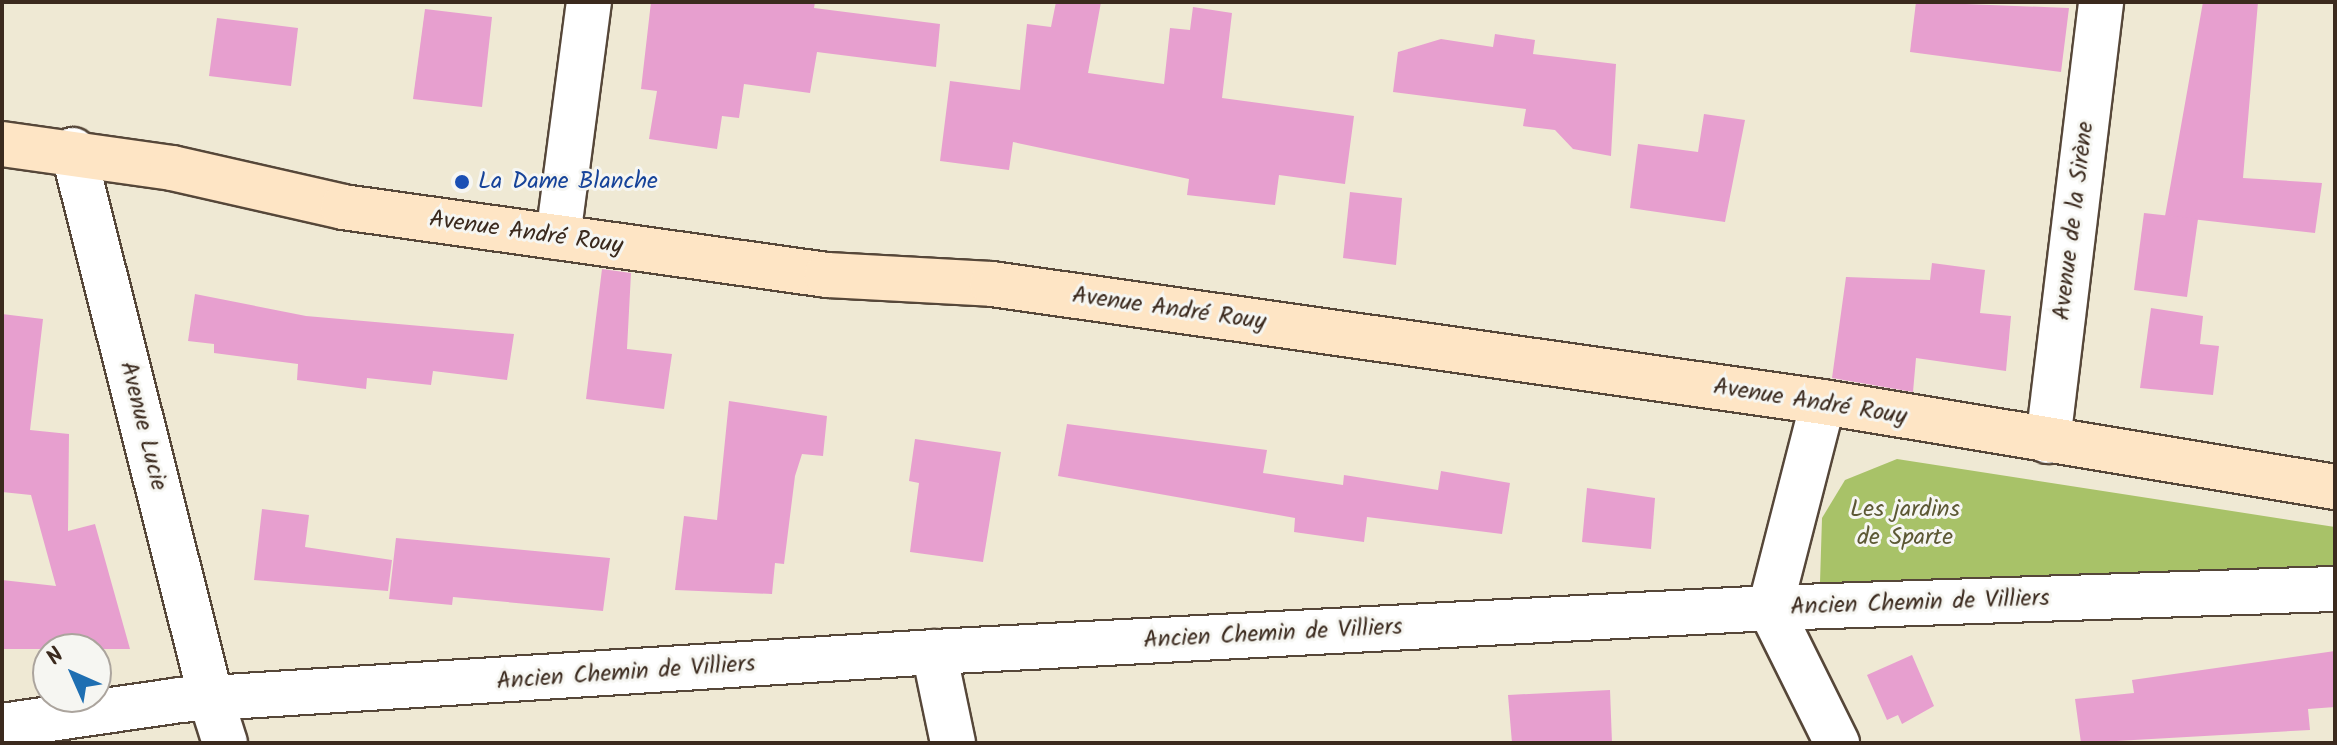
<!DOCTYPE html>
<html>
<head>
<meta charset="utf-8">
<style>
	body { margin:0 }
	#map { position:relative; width:2337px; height:745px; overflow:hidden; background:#efe9d4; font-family:Kalam,sans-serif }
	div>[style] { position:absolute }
	.green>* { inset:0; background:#a8c268 }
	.building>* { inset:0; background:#e79fcf }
	.roads { filter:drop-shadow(2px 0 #564739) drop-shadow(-2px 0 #564739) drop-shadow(0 2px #564739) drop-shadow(0 -2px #564739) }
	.minor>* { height:44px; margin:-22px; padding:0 22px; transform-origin:22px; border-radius:22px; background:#fff }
	.tertiary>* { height:44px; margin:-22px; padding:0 22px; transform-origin:22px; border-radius:22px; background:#fff }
	.secondary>* { height:44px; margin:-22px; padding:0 22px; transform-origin:22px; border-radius:22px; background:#fee5c5 }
	.dots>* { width:22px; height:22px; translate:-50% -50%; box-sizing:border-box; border:4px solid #f6f6f2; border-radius:50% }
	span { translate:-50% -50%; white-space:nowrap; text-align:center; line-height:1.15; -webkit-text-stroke:6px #f6f6f2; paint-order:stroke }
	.transit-label { font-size:24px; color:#164399 }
	.left { translate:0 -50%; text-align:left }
	.street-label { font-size:24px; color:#3b2a1e }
	.park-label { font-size:24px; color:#5c5834 }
	.frame { position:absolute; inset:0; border:4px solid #3b2a1e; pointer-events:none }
	.north { position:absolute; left:32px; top:633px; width:80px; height:80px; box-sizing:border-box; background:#f6f6f2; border:2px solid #aba49d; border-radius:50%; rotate:315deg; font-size:22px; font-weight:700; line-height:32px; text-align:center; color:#3b2a1e }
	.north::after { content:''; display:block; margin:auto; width:28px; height:36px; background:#1f6fb2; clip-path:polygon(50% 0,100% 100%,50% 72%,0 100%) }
</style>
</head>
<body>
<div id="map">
	<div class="green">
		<i style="clip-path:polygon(1897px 459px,2335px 527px,2335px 567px,1838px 591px,1820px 582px,1822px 518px,1845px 480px)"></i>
	</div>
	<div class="building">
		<i style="clip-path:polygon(651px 2px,815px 2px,814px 8px,940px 24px,936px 67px,817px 52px,810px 93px,744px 84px,739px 118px,722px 116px,717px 149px,649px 139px,657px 91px,641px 89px)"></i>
		<i style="clip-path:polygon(1056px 2px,1101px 2px,1088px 73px,1164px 84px,1170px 28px,1190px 30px,1193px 7px,1232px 13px,1222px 98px,1354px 116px,1345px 184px,1279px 175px,1275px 205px,1187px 195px,1189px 179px,1013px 142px,1009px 170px,940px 161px,950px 81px,1020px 90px,1027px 24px,1051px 27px)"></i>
		<i style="clip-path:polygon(1916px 2px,2069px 8px,2061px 72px,1910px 52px)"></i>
		<i style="clip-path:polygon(2203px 2px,2258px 2px,2243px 178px,2322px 183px,2315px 233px,2165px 216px)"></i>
		<i style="clip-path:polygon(425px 9px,492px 17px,482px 107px,413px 99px)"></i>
		<i style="clip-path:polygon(217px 18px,298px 28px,291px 86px,209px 76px)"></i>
		<i style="clip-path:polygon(1495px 34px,1535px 40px,1533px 54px,1616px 64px,1611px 156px,1573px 149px,1555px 130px,1523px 126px,1526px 109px,1393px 92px,1398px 52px,1441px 39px,1493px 47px)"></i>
		<i style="clip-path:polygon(1704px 114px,1745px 120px,1725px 222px,1630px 208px,1638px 144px,1698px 152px)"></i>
		<i style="clip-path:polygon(1350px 192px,1402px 198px,1396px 265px,1343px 258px)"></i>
		<i style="clip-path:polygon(2144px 213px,2198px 219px,2187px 297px,2134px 290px)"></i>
		<i style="clip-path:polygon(1932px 263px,1985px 270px,1980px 313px,2011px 316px,2006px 371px,1916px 358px,1913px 392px,1832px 378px,1846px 277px,1930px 280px)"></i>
		<i style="clip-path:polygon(602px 269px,631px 273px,627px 349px,672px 354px,664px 409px,586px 399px)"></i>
		<i style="clip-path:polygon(195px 294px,306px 316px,514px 334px,507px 380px,433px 371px,431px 385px,367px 378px,366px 389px,297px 380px,298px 364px,214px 353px,214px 344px,188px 341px)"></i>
		<i style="clip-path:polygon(2151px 308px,2203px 316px,2200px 344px,2219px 346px,2213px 395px,2140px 388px)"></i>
		<i style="clip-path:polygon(2px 314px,43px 319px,30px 430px,69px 434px,68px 531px,95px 524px,130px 649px,2px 649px,2px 580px,56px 586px,31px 495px,2px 492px)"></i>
		<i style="clip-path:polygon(729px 401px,827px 416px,823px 456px,802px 454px,795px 476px,784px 564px,775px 563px,772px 594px,675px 590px,684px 516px,717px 520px)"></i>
		<i style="clip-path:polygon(1067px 424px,1267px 450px,1263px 473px,1343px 485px,1344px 475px,1438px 490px,1441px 471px,1510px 483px,1502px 534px,1367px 517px,1364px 542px,1294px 532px,1295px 518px,1058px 476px)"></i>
		<i style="clip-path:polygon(915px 439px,1001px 452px,983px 562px,910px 552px,919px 483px,909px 481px)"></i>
		<i style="clip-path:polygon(1587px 488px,1655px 498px,1651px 549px,1582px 542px)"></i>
		<i style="clip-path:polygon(262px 509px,309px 515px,305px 547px,392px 560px,388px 591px,254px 580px)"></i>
		<i style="clip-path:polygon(396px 538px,610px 558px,603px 611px,453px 597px,452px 605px,389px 599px)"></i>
		<i style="clip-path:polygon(2335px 651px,2335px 707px,2308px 709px,2310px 730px,2081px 743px,2075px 699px,2134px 693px,2132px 680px)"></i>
		<i style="clip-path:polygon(1912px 655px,1934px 706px,1902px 724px,1898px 715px,1887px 720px,1867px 675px)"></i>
		<i style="clip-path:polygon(1610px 690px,1612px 743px,1512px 743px,1508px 695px)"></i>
	</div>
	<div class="roads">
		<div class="minor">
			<i style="left:558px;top:237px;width:237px;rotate:-82.5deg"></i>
			<i style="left:1823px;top:402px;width:213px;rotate:104.4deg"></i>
			<i style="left:1770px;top:608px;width:151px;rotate:63.6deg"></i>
			<i style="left:2048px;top:441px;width:442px;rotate:-83.1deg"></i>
			<i style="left:934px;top:652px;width:93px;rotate:78.2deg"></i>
			<i style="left:212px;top:702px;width:43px;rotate:72.4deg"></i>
		</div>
		<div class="tertiary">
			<i style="left:73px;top:150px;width:569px;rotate:75.87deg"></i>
			<i style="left:2px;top:726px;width:180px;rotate:-8.3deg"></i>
			<i style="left:180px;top:700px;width:756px;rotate:-3.64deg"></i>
			<i style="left:934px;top:652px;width:837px;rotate:-3.01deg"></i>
			<i style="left:1770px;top:608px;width:565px;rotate:-1.93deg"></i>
		</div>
		<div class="secondary">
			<i style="left:2px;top:144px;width:172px;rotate:8deg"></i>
			<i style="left:172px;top:168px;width:175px;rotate:12.8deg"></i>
			<i style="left:343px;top:207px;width:489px;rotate:8deg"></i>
			<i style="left:827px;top:275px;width:165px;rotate:3.1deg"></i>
			<i style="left:992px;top:284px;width:839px;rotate:8.08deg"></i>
			<i style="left:1823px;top:402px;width:519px;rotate:9.43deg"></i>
		</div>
	</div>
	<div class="dots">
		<i style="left:462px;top:182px;background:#1a4fb4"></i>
	</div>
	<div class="transit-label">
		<span class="left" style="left:478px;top:182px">La Dame Blanche</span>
	</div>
	<div class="street-label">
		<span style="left:2074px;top:221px;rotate:-83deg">Avenue de la Sirène</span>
		<span style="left:526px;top:233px;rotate:8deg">Avenue André Rouy</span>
		<span style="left:1169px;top:309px;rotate:8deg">Avenue André Rouy</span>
		<span style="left:1810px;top:402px;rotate:9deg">Avenue André Rouy</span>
		<span style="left:143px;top:426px;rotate:76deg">Avenue Lucie</span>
		<span style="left:1920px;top:603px;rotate:-2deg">Ancien Chemin de Villiers</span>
		<span style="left:1273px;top:634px;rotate:-3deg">Ancien Chemin de Villiers</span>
		<span style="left:626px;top:673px;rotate:-4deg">Ancien Chemin de Villiers</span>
	</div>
	<div class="park-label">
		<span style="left:1905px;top:524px">Les jardins<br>de Sparte</span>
	</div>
	<div class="frame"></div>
	<div class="north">N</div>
</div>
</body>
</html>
